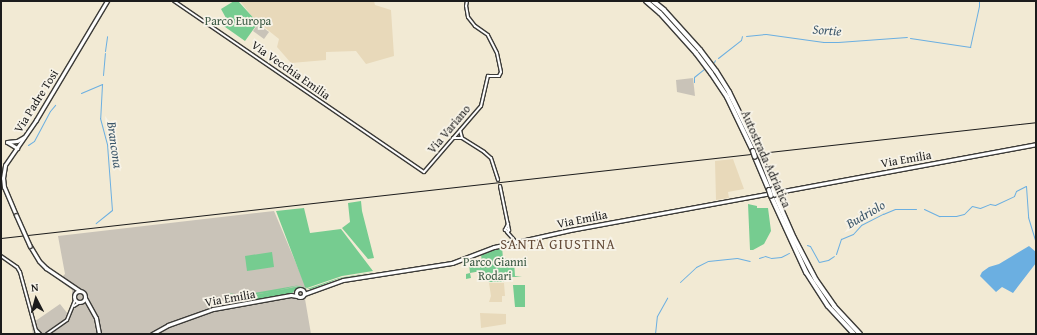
<!DOCTYPE html>
<html>
<head>
<meta charset="utf-8">
<style>
	body { margin:0 }
	#map { position:relative; width:1037px; height:335px; overflow:hidden; background:#f2ead4; font-family:"Gentium Book Plus",serif }
	div>[style] { position:absolute }
	.built>* { inset:0; background:#e8d9ba }
	.industrial>* { inset:0; background:#c9c3b8 }
	.green>* { inset:0; background:#76cc90 }
	.water>* { inset:0; background:#6bafe1 }
	.stream>* { height:1px; margin:-0.5px; padding:0 0.5px; transform-origin:0.5px; border-radius:0.5px; background:#6bafe1 }
	.roads { filter:drop-shadow(1px 0 #3c3b38) drop-shadow(-1px 0 #3c3b38) drop-shadow(0 1px #3c3b38) drop-shadow(0 -1px #3c3b38) }
	.minor>* { height:2px; margin:-1px; padding:0 1px; transform-origin:1px; border-radius:1px; background:#fff }
	.major>* { height:3px; margin:-1.5px; padding:0 1.5px; transform-origin:1.5px; border-radius:1.5px; background:#fff }
	.major>.ring { margin:-1.5px; padding:0; box-sizing:content-box; background:none; border:3px solid #fff; border-radius:50% }
	.highway>* { height:4px; margin:-2px; padding:0 2px; transform-origin:2px; border-radius:2px; background:#fff }
	.rail>* { height:1px; margin:-0.5px; padding:0 0.5px; transform-origin:0.5px; border-radius:0.5px; background:#1c1c1c }
	.bridges { filter:drop-shadow(1px 0 #3c3b38) drop-shadow(-1px 0 #3c3b38) drop-shadow(0 1px #3c3b38) drop-shadow(0 -1px #3c3b38) }
	.major-bridge>* { height:3px; margin:-1.5px; padding:0 1.5px; transform-origin:1.5px; border-radius:1.5px; background:#fff }
	.highway-bridge>* { height:4px; margin:-2px; padding:0 2px; transform-origin:2px; border-radius:2px; background:#fff }
	span { translate:-50% -50%; white-space:nowrap; text-align:center; line-height:1.15; -webkit-text-stroke:3.5px #f7f3e8; paint-order:stroke }
	.park-label { font-size:12px; color:#3c5a45 }
	.street-label { font-size:12px; color:#1c1c1c }
	.water-label { font-size:13px; color:#3c576b; font-style:italic }
	.quarter-label { font-size:14px; color:#634a37; letter-spacing:1px }
	.frame { position:absolute; inset:0; border:2px solid #1c1c1c; pointer-events:none }
	.north { position:absolute; left:16px; top:279px; width:40px; height:40px; -webkit-text-stroke:3px #f7f3e8; paint-order:stroke; rotate:354deg; font-size:11px; font-weight:700; line-height:16px; text-align:center; color:#1c1c1c }
	.north::after { content:''; display:block; margin:auto; width:14px; height:18px; background:#1c1c1c; clip-path:polygon(50% 0,100% 100%,50% 72%,0 100%) }
</style>
</head>
<body>
<div id="map">
	<div class="built">
		<i style="clip-path:polygon(240px 1px,374px 1px,375px 5px,391px 10px,394px 56px,366px 64px,356px 51px,326px 52px,326px 60px,291px 63px,277px 47px,279px 39px,254px 19px)"></i>
		<i style="clip-path:polygon(733px 159px,744px 189px,728px 192px,729px 198px,716px 200px,715px 161px)"></i>
		<i style="clip-path:polygon(489px 283px,504px 283px,505px 296px,502px 296px,502px 302px,489px 302px,491px 296px)"></i>
		<i style="clip-path:polygon(480px 313px,506px 314px,506px 324px,481px 328px)"></i>
	</div>
	<div class="industrial">
		<i style="clip-path:polygon(258px 24px,269px 32px,264px 39px,253px 31px)"></i>
		<i style="clip-path:polygon(693px 78px,695px 96px,677px 92px,676px 80px)"></i>
		<i style="clip-path:polygon(274px 211px,306px 287px,307px 294px,305px 299px,311px 334px,33px 334px,31px 324px,60px 304px,68px 314px,72px 301px,72px 290px,59px 280px,65px 274px,58px 236px)"></i>
	</div>
	<div class="green">
		<i style="clip-path:polygon(234px 1px,238px 1px,258px 23px,245px 41px,218px 22px,226px 18px,221px 9px)"></i>
		<i style="clip-path:polygon(361px 201px,362px 211px,374px 258px,368px 259px,342px 228px,350px 222px,348px 203px)"></i>
		<i style="clip-path:polygon(748px 204px,757px 206px,757px 208px,768px 208px,771px 231px,764px 244px,753px 250px,750px 250px)"></i>
		<i style="clip-path:polygon(304px 208px,310px 233px,341px 229px,373px 271px,342px 276px,307px 288px,300px 285px,272px 292px,242px 296px,237px 296px,227px 293px,242px 295px,300px 285px,305px 287px,276px 211px)"></i>
		<i style="clip-path:polygon(502px 247px,503px 258px,514px 261px,515px 276px,522px 277px,505px 277px,504px 282px,489px 282px,487px 279px,482px 277px,481px 271px,470px 273px,471px 278px,466px 279px,466px 274px,470px 273px,469px 264px,482px 265px,481px 253px)"></i>
		<i style="clip-path:polygon(272px 252px,274px 267px,247px 271px,245px 256px)"></i>
		<i style="clip-path:polygon(374px 272px,338px 279px,311px 289px,306px 289px,299px 287px,291px 294px,240px 303px,233px 301px,227px 294px,243px 297px,300px 286px,307px 289px,339px 278px)"></i>
		<i style="clip-path:polygon(513px 285px,525px 285px,525px 307px,515px 307px)"></i>
	</div>
	<div class="water">
		<i style="clip-path:polygon(1029px 246px,1036px 252px,1036px 263px,1013px 293px,1002px 287px,996px 292px,980px 276px,982px 272px,989px 267px,999px 264px)"></i>
	</div>
	<div class="stream">
		<i style="left:746px;top:36px;width:20px;rotate:-6deg"></i>
		<i style="left:766px;top:34px;width:58px;rotate:8deg"></i>
		<i style="left:823px;top:42px;width:15px"></i>
		<i style="left:838px;top:42px;width:69px;rotate:-4.1deg"></i>
		<i style="left:910px;top:38px;width:61px;rotate:8.5deg"></i>
		<i style="left:970px;top:47px;width:42px;rotate:-77.6deg"></i>
		<i style="left:979px;top:6px;width:5px;rotate:-90deg"></i>
		<i style="left:105px;top:51px;width:15px;rotate:-82deg"></i>
		<i style="left:718px;top:58px;width:29px;rotate:-38deg"></i>
		<i style="left:741px;top:40px;width:4px;rotate:-76deg"></i>
		<i style="left:714px;top:62px;width:2px;rotate:-63deg"></i>
		<i style="left:103px;top:75px;width:22px;rotate:-85deg"></i>
		<i style="left:694px;top:82px;width:5px;rotate:-90deg"></i>
		<i style="left:694px;top:77px;width:13px;rotate:-39deg"></i>
		<i style="left:81px;top:93px;width:23px;rotate:-23deg"></i>
		<i style="left:102px;top:84px;width:34px;rotate:93deg"></i>
		<i style="left:100px;top:118px;width:27px;rotate:75deg"></i>
		<i style="left:107px;top:144px;width:66px;rotate:85.7deg"></i>
		<i style="left:112px;top:210px;width:21px;rotate:141deg"></i>
		<i style="left:28px;top:145px;width:7px;rotate:-34deg"></i>
		<i style="left:34px;top:141px;width:34px;rotate:-62deg"></i>
		<i style="left:50px;top:111px;width:8px;rotate:-50deg"></i>
		<i style="left:924px;top:209px;width:17px;rotate:25deg"></i>
		<i style="left:939px;top:216px;width:17px"></i>
		<i style="left:956px;top:216px;width:8px;rotate:-14deg"></i>
		<i style="left:964px;top:214px;width:11px;rotate:-45deg"></i>
		<i style="left:972px;top:206px;width:8px;rotate:14deg"></i>
		<i style="left:980px;top:208px;width:11px;rotate:-22deg"></i>
		<i style="left:990px;top:204px;width:5px;rotate:11deg"></i>
		<i style="left:995px;top:205px;width:21px;rotate:-25deg"></i>
		<i style="left:1014px;top:196px;width:5px;rotate:-68deg"></i>
		<i style="left:1016px;top:191px;width:11px;rotate:-27deg"></i>
		<i style="left:1026px;top:186px;width:31px;rotate:86deg"></i>
		<i style="left:1028px;top:217px;width:28px;rotate:73deg"></i>
		<i style="left:807px;top:245px;width:3px;rotate:18deg"></i>
		<i style="left:810px;top:246px;width:18px;rotate:61deg"></i>
		<i style="left:819px;top:262px;width:9px;rotate:-13deg"></i>
		<i style="left:828px;top:260px;width:7px;rotate:-34deg"></i>
		<i style="left:836px;top:254px;width:16px;rotate:-72deg"></i>
		<i style="left:841px;top:239px;width:13px;rotate:-23deg"></i>
		<i style="left:853px;top:234px;width:12px;rotate:-48deg"></i>
		<i style="left:861px;top:225px;width:25px;rotate:-27deg"></i>
		<i style="left:883px;top:214px;width:13px;rotate:-23deg"></i>
		<i style="left:895px;top:209px;width:21px"></i>
		<i style="left:759px;top:258px;width:6px;rotate:-18deg"></i>
		<i style="left:765px;top:256px;width:6px;rotate:18deg"></i>
		<i style="left:771px;top:258px;width:10px;rotate:-6deg"></i>
		<i style="left:781px;top:257px;width:9px;rotate:-27deg"></i>
		<i style="left:680px;top:282px;width:22px;rotate:-43deg"></i>
		<i style="left:696px;top:267px;width:13px;rotate:-27deg"></i>
		<i style="left:708px;top:261px;width:29px;rotate:-6deg"></i>
		<i style="left:737px;top:258px;width:13px;rotate:13deg"></i>
		<i style="left:655px;top:334px;width:18px;rotate:-84deg"></i>
		<i style="left:657px;top:316px;width:21px;rotate:-61deg"></i>
	</div>
	<div class="roads">
		<div class="minor">
			<i style="left:174px;top:1px;width:303px;rotate:34.4deg"></i>
			<i style="left:424px;top:172px;width:87px;rotate:-49.2deg"></i>
			<i style="left:481px;top:106px;width:31px;rotate:-77deg"></i>
			<i style="left:488px;top:76px;width:11px"></i>
			<i style="left:499px;top:76px;width:4px;rotate:-63deg"></i>
			<i style="left:501px;top:72px;width:19px;rotate:-102deg"></i>
			<i style="left:497px;top:53px;width:20px;rotate:-117deg"></i>
			<i style="left:488px;top:35px;width:16px;rotate:-145deg"></i>
			<i style="left:475px;top:26px;width:11px;rotate:-128deg"></i>
			<i style="left:468px;top:17px;width:11px;rotate:-100deg"></i>
			<i style="left:466px;top:6px;width:5px;rotate:-79deg"></i>
			<i style="left:453px;top:138px;width:9px"></i>
			<i style="left:462px;top:138px;width:8px;rotate:-104deg"></i>
			<i style="left:462px;top:138px;width:26px;rotate:32deg"></i>
			<i style="left:484px;top:152px;width:9px;rotate:41deg"></i>
			<i style="left:491px;top:158px;width:23px;rotate:72deg"></i>
			<i style="left:500px;top:186px;width:45px;rotate:78.4deg"></i>
			<i style="left:506px;top:228px;width:4px;rotate:34deg"></i>
			<i style="left:509px;top:230px;width:2px;rotate:117deg"></i>
			<i style="left:508px;top:232px;width:4px;rotate:-146deg"></i>
			<i style="left:505px;top:230px;width:7px;rotate:-63deg"></i>
			<i style="left:507px;top:232px;width:13px;rotate:48deg"></i>
			<i style="left:1px;top:256px;width:19px;rotate:35deg"></i>
			<i style="left:17px;top:267px;width:6px;rotate:59deg"></i>
			<i style="left:20px;top:272px;width:64px;rotate:74.7deg"></i>
			<i style="left:74px;top:306px;width:7px;rotate:-34deg"></i>
			<i style="left:36px;top:330px;width:6px;rotate:45deg"></i>
			<i style="left:47px;top:334px;width:24px;rotate:-35deg"></i>
			<i style="left:67px;top:320px;width:22px;rotate:-68deg"></i>
		</div>
		<div class="major">
			<i style="left:7px;top:142px;width:10px;rotate:-6deg"></i>
			<i style="left:17px;top:141px;width:8px;rotate:-30deg"></i>
			<i style="left:7px;top:142px;width:12px;rotate:31deg"></i>
			<i style="left:778px;top:192px;width:262px;rotate:-10.5deg"></i>
			<i style="left:16px;top:215px;width:30px;rotate:-113deg"></i>
			<i style="left:4px;top:187px;width:9px;rotate:-96deg"></i>
			<i style="left:3px;top:178px;width:13px;rotate:-81deg"></i>
			<i style="left:5px;top:165px;width:55px;rotate:-55.4deg"></i>
			<i style="left:36px;top:120px;width:139px;rotate:-59.2deg"></i>
			<i style="left:30px;top:246px;width:17px;rotate:59deg"></i>
			<i style="left:39px;top:261px;width:10px;rotate:45deg"></i>
			<i style="left:46px;top:268px;width:41px;rotate:34.1deg"></i>
			<i class="ring" style="left:296px;top:289px;width:5px;height:5px"></i>
			<i class="ring" style="left:74.5px;top:291.5px;width:8px;height:8px"></i>
			<i style="left:304px;top:294px;width:41px;rotate:-19.7deg"></i>
			<i style="left:343px;top:280px;width:110px;rotate:-8.9deg"></i>
			<i style="left:452px;top:263px;width:45px;rotate:-20.9deg"></i>
			<i style="left:494px;top:247px;width:78px;rotate:-12.6deg"></i>
			<i style="left:570px;top:230px;width:200px;rotate:-10.4deg"></i>
			<i style="left:85px;top:298px;width:23px;rotate:61deg"></i>
			<i style="left:96px;top:318px;width:16px;rotate:79deg"></i>
			<i style="left:152px;top:334px;width:18px;rotate:-29deg"></i>
			<i style="left:168px;top:325px;width:48px;rotate:-19.6deg"></i>
			<i style="left:213px;top:309px;width:79px;rotate:-10.2deg"></i>
			<i style="left:291px;top:295px;width:6px;rotate:9deg"></i>
		</div>
		<div class="highway">
			<i style="left:646px;top:1px;width:18px;rotate:41deg"></i>
			<i style="left:660px;top:13px;width:54px;rotate:48deg"></i>
			<i style="left:696px;top:53px;width:25px;rotate:53deg"></i>
			<i style="left:711px;top:73px;width:29px;rotate:56deg"></i>
			<i style="left:727px;top:97px;width:60px;rotate:64.3deg"></i>
			<i style="left:653px;top:1px;width:14px;rotate:39deg"></i>
			<i style="left:664px;top:10px;width:54px;rotate:48deg"></i>
			<i style="left:700px;top:50px;width:26px;rotate:53deg"></i>
			<i style="left:716px;top:71px;width:25px;rotate:58deg"></i>
			<i style="left:729px;top:92px;width:66px;rotate:63.8deg"></i>
			<i style="left:755px;top:157px;width:36px;rotate:67deg"></i>
			<i style="left:761px;top:157px;width:34px;rotate:69deg"></i>
			<i style="left:775px;top:195px;width:47px;rotate:66.2deg"></i>
			<i style="left:794px;top:238px;width:47px;rotate:62.4deg"></i>
			<i style="left:816px;top:280px;width:32px;rotate:55deg"></i>
			<i style="left:834px;top:306px;width:38px;rotate:47deg"></i>
			<i style="left:771px;top:196px;width:84px;rotate:65.3deg"></i>
			<i style="left:806px;top:272px;width:40px;rotate:57.1deg"></i>
			<i style="left:828px;top:306px;width:38px;rotate:47deg"></i>
		</div>
	</div>
	<div class="rail">
		<i style="left:1px;top:238px;width:1041px;rotate:-6.39deg"></i>
	</div>
	<div class="bridges">
		<div class="major-bridge">
			<i style="left:16px;top:215px;width:34px;rotate:66deg"></i>
		</div>
		<div class="highway-bridge">
			<i style="left:753px;top:151px;width:6px;rotate:72deg"></i>
			<i style="left:758px;top:151px;width:7px;rotate:63deg"></i>
			<i style="left:773px;top:189px;width:6px;rotate:72deg"></i>
			<i style="left:769px;top:190px;width:6px;rotate:72deg"></i>
		</div>
	</div>
	<div class="park-label">
		<span style="left:238px;top:21px">Parco Europa</span>
		<span style="left:495px;top:269px">Parco Gianni<br>Rodari</span>
	</div>
	<div class="street-label">
		<span style="left:291px;top:70px;rotate:35deg">Via Vecchia Emilia</span>
		<span style="left:36px;top:101px;rotate:-58deg">Via Padre Tosi</span>
		<span style="left:449px;top:129px;rotate:-50deg">Via Variano</span>
		<span style="left:766px;top:159px;rotate:66deg">Autostrada Adriatica</span>
		<span style="left:906px;top:159px;rotate:-10deg">Via Emilia</span>
		<span style="left:582px;top:219px;rotate:-11deg">Via Emilia</span>
		<span style="left:230px;top:298px;rotate:-10deg">Via Emilia</span>
	</div>
	<div class="water-label">
		<span style="left:827px;top:31px;rotate:4deg">Sortie</span>
		<span style="left:114px;top:145px;rotate:82deg">Brancona</span>
		<span style="left:866px;top:215px;rotate:-30deg">Budriolo</span>
	</div>
	<div class="quarter-label">
		<span style="left:558px;top:244px">SANTA GIUSTINA</span>
	</div>
	<div class="frame"></div>
	<div class="north">N</div>
</div>
</body>
</html>
